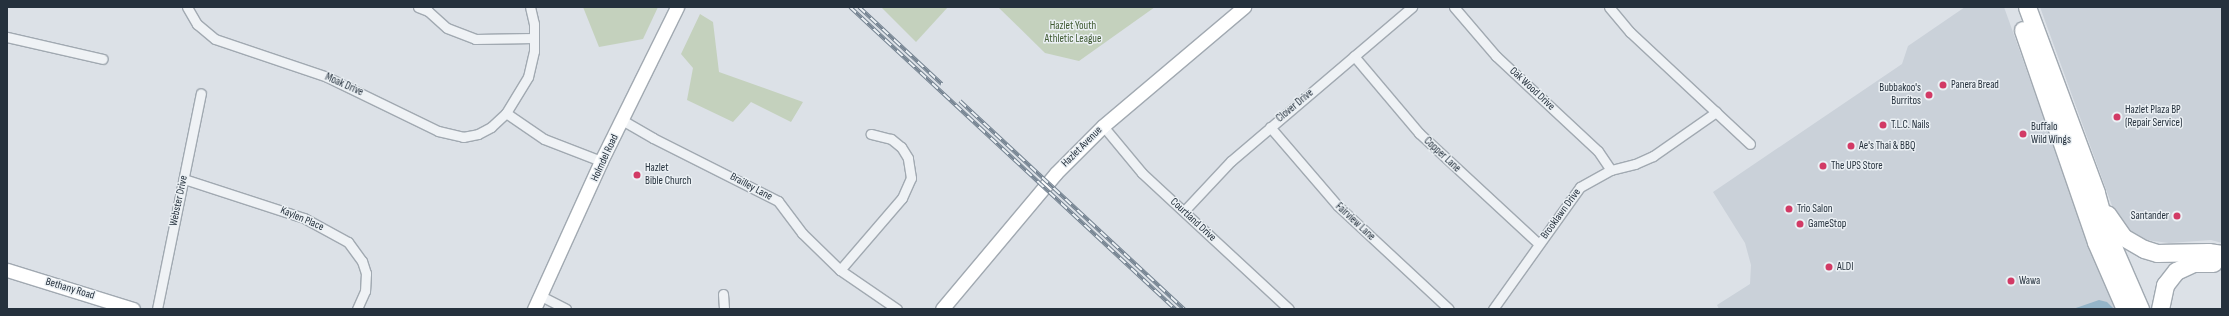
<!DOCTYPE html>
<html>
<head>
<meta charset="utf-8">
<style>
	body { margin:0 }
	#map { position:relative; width:2229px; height:316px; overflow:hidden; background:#dce1e7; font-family:"Sofia Sans Condensed",sans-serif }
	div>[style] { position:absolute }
	.built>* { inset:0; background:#cad1d9 }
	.green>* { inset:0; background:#c4d1bd }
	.water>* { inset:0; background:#95b5c9 }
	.roads { filter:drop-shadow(1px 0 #a1a9b1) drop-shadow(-1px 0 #a1a9b1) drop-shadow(0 1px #a1a9b1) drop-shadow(0 -1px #a1a9b1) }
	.street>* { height:9px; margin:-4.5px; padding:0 4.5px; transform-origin:4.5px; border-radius:4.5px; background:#eff2f5 }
	.secondary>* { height:13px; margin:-6.5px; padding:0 6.5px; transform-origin:6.5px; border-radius:6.5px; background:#fff }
	.highway>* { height:17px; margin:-8.5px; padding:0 8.5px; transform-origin:8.5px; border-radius:8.5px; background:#fff }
	.rail>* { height:4px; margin-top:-2px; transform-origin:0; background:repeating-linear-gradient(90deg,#ebf0f4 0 8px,#758391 0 16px); box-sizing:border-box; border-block:1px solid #758391 }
	.dots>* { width:11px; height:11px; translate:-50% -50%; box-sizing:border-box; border:2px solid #ebf0f4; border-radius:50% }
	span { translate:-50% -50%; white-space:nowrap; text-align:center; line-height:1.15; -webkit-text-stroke:3px #ebf0f4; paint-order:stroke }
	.park-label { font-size:11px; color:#3f5a32 }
	.street-label { font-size:11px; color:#25313d }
	.poi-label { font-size:11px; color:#25313d }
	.left { translate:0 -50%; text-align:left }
	.right { translate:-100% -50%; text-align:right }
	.frame { position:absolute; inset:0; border:8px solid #25313d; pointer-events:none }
</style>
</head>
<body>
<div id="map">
	<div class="built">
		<i style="clip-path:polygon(1965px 7px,2004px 7px,2097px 267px,2116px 309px,1719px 309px,1717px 305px,1750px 284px,1751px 265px,1745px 243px,1713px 192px,1902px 64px,1908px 46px)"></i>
		<i style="clip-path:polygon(2040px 7px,2222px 7px,2222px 243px,2211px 240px,2169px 243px,2146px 240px,2127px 229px,2115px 214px)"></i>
	</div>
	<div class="green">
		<i style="clip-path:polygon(583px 7px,658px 7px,643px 39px,599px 47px)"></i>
		<i style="clip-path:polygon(881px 7px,948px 7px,916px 42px)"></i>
		<i style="clip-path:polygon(998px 7px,1155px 7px,1079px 61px,1045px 53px)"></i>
		<i style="clip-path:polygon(700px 14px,713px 22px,719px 72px,803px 102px,791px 122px,751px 102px,733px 122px,687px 100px,693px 68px,681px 54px)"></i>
	</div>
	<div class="water">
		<i style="clip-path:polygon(2099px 300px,2107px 302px,2114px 309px,2073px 309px)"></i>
	</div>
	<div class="roads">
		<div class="street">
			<i style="left:187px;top:7px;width:20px;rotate:60deg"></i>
			<i style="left:197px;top:24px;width:23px;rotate:40deg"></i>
			<i style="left:215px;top:39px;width:118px;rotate:18.7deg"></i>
			<i style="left:327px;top:77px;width:123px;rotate:25.9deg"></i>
			<i style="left:438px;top:131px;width:26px;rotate:13deg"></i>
			<i style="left:463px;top:137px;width:15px;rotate:-11deg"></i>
			<i style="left:478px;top:134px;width:15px;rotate:-28deg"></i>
			<i style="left:491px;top:127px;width:21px;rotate:-43deg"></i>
			<i style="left:506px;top:113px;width:42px;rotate:-58.6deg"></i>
			<i style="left:528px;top:77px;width:27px;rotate:-77deg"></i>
			<i style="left:534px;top:51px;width:27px;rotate:-90deg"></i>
			<i style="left:534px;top:24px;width:17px;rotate:-103deg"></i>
			<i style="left:418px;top:7px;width:11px;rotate:22deg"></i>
			<i style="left:428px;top:11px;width:25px;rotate:42deg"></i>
			<i style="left:447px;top:28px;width:30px;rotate:21deg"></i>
			<i style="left:475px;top:39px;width:59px;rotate:-1deg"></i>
			<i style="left:1454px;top:7px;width:65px;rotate:49.4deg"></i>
			<i style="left:1496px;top:56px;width:139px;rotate:43deg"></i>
			<i style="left:1598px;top:151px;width:23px;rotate:56deg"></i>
			<i style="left:1609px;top:7px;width:33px;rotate:50deg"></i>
			<i style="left:1630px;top:32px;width:164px;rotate:43deg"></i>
			<i style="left:7px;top:37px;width:98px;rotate:12.9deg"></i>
			<i style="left:1354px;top:56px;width:101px;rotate:49.8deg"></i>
			<i style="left:1419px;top:133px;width:163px;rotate:42.8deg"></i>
			<i style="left:506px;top:113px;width:46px;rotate:34.4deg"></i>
			<i style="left:544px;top:139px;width:61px;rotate:21.1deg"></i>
			<i style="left:622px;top:120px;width:36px;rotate:30deg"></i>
			<i style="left:653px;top:138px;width:140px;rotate:26.7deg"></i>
			<i style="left:778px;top:201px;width:40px;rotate:53deg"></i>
			<i style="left:802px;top:233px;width:53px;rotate:44.2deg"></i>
			<i style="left:840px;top:270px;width:69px;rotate:34.4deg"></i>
			<i style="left:1103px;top:126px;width:61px;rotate:50.3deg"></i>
			<i style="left:1142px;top:173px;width:200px;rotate:42.8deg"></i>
			<i style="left:1270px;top:127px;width:104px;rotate:49.3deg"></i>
			<i style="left:1338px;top:206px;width:151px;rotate:42.9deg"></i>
			<i style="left:184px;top:179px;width:126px;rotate:18deg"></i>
			<i style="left:304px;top:218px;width:50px;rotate:28.6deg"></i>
			<i style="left:348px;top:242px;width:24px;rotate:54deg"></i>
			<i style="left:362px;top:261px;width:13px;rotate:72deg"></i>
			<i style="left:366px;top:273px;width:18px;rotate:93deg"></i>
			<i style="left:365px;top:291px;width:20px;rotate:114deg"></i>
			<i style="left:1184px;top:211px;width:69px;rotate:-46.8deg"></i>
			<i style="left:1231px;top:161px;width:238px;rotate:-40.4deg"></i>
			<i style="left:840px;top:270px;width:95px;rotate:-49.3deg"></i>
			<i style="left:902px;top:198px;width:22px;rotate:-66deg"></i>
			<i style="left:911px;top:178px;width:20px;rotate:-99deg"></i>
			<i style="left:908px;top:158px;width:13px;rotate:-122deg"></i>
			<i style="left:901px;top:147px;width:13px;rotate:-141deg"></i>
			<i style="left:891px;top:139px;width:21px;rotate:-166deg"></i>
			<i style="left:723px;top:294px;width:15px;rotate:86deg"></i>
			<i style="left:541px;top:296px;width:28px;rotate:27deg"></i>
			<i style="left:157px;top:309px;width:220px;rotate:-78.5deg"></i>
			<i style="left:1493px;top:309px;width:150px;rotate:-54.5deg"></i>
			<i style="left:1580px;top:187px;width:35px;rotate:-29deg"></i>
			<i style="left:1611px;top:170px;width:25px;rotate:-14deg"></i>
			<i style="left:1635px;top:164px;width:20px;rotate:-24deg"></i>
			<i style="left:1653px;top:156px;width:77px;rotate:-34.9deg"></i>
		</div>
		<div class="secondary">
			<i style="left:7px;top:270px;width:132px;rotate:17.2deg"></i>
			<i style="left:534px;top:309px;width:162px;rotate:-65.6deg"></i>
			<i style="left:601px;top:161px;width:172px;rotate:-63.7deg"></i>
			<i style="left:942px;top:309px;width:177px;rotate:-50deg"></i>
			<i style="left:1056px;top:173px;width:66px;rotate:-45deg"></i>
			<i style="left:1103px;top:126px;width:185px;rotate:-40.2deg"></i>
		</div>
		<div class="highway">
			<i style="left:2027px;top:7px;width:198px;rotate:69.6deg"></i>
			<i style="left:2096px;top:193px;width:41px;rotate:74.6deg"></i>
			<i style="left:2107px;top:233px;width:83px;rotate:66.5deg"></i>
			<i style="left:2023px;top:30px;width:224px;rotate:71deg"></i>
			<i style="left:2096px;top:242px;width:73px;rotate:66.6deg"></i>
			<i style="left:2107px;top:214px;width:28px;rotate:55deg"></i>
			<i style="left:2123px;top:237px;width:24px;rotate:30deg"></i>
			<i style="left:2144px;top:249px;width:14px;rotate:17deg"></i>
			<i style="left:2157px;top:253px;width:51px;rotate:-1.1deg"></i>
			<i style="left:2208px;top:252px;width:14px;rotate:8deg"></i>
			<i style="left:2160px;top:309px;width:25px;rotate:-78deg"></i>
			<i style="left:2165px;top:285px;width:18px;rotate:-52deg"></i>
			<i style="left:2176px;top:271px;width:19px;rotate:-25deg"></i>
			<i style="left:2193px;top:263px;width:20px"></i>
		</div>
	</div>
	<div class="rail">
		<i style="left:850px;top:7px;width:444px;rotate:42.9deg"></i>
		<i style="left:859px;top:7px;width:113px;rotate:42.9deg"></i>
		<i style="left:960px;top:101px;width:306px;rotate:42.9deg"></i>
	</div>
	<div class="dots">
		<i style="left:1943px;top:85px;background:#d23a65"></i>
		<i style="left:1929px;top:95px;background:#d23a65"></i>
		<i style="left:2117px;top:117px;background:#d23a65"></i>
		<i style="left:1883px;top:125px;background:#d23a65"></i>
		<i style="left:2023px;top:134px;background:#d23a65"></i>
		<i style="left:1851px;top:146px;background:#d23a65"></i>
		<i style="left:1823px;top:166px;background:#d23a65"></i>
		<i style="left:637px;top:175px;background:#d23a65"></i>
		<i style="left:1789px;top:209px;background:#d23a65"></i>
		<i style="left:2177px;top:216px;background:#d23a65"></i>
		<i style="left:1800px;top:224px;background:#d23a65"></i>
		<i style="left:1829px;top:267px;background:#d23a65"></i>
		<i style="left:2011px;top:281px;background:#d23a65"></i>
	</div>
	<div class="park-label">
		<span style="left:1073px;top:33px">Hazlet Youth<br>Athletic League</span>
	</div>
	<div class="street-label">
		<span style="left:344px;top:85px;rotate:24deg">Moak Drive</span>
		<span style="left:1532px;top:89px;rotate:43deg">Oak Wood Drive</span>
		<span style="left:1295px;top:106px;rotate:-40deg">Clover Drive</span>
		<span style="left:1082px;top:147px;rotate:-45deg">Hazlet Avenue</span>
		<span style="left:1442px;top:155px;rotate:43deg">Copper Lane</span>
		<span style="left:605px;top:158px;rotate:-65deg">Holmdel Road</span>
		<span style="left:751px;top:187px;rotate:28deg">Brailley Lane</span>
		<span style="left:179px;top:201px;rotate:-78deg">Webster Drive</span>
		<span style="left:1561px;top:214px;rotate:-54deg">Brooklawn Drive</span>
		<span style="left:302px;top:219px;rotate:23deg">Kaylen Place</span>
		<span style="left:1193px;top:220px;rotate:43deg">Courtland Drive</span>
		<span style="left:1355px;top:222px;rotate:43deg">Fairview Lane</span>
		<span style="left:70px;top:289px;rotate:17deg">Bethany Road</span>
	</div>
	<div class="poi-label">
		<span class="left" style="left:1951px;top:85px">Panera Bread</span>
		<span class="right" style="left:1921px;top:95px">Bubbakoo's<br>Burritos</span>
		<span class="left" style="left:2125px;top:117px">Hazlet Plaza BP<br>(Repair Service)</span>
		<span class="left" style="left:1891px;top:125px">T.L.C. Nails</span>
		<span class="left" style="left:2031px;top:134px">Buffalo<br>Wild Wings</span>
		<span class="left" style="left:1859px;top:146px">Ae's Thai &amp; BBQ</span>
		<span class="left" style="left:1831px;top:166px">The UPS Store</span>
		<span class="left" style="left:645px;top:175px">Hazlet<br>Bible Church</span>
		<span class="left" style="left:1797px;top:209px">Trio Salon</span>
		<span class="right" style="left:2169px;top:216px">Santander</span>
		<span class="left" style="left:1808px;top:224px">GameStop</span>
		<span class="left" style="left:1837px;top:267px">ALDI</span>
		<span class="left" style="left:2019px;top:281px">Wawa</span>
	</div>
	<div class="frame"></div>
</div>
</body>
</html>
